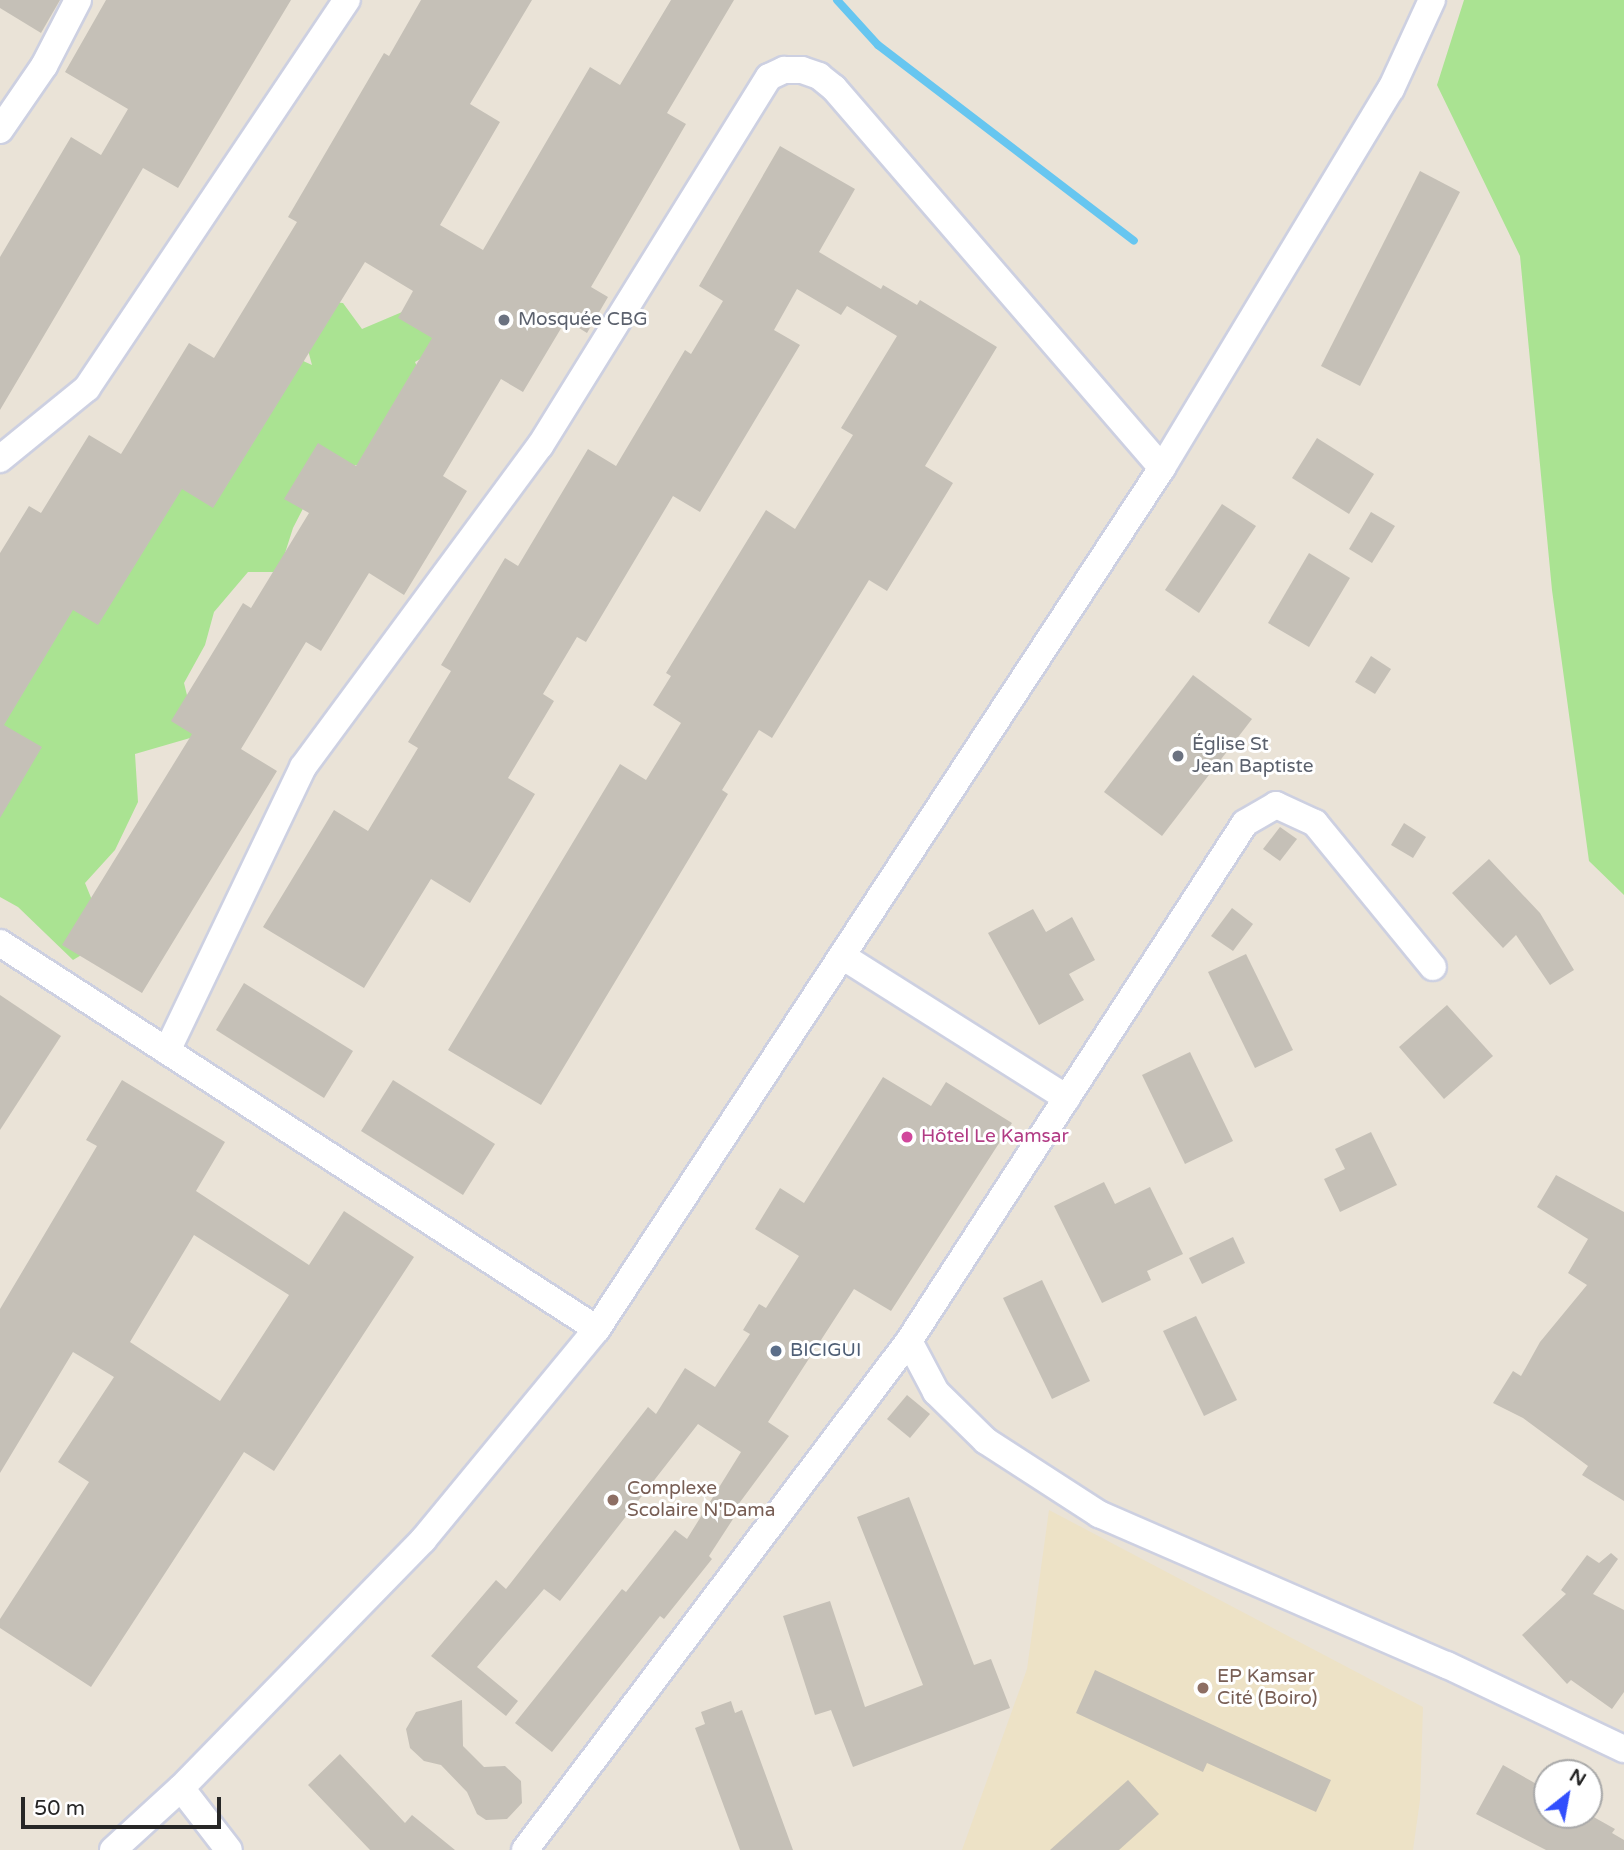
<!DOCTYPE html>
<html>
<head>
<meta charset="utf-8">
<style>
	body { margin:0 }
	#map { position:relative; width:1624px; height:1850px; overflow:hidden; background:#eae3d7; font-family:"Varela Round",sans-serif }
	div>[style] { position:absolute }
	.education>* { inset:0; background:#ede2c6 }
	.green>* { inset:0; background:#aae392 }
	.stream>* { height:8px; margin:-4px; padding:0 4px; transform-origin:4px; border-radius:4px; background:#67c6f0 }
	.building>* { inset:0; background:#c5c0b7 }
	.roads { filter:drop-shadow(2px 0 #cdd0e1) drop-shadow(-2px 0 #cdd0e1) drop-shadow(0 2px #cdd0e1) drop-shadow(0 -2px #cdd0e1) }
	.minor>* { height:26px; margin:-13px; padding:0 13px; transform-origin:13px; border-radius:13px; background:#fff }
	.dots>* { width:19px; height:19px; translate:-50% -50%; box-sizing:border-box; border:4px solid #fff; border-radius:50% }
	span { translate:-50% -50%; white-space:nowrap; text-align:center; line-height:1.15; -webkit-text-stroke:6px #fff; paint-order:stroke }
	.worship-label { font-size:19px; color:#5b616d }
	.left { translate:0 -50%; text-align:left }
	.hotel-label { font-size:19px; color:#b23c85 }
	.service-label { font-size:19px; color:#4e5e75 }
	.education-label { font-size:19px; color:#785e54 }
	.north { position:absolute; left:1533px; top:1759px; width:70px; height:70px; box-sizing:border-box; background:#fff; border:2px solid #a9a9a9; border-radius:50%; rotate:31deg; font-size:19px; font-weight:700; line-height:28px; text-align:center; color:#272727 }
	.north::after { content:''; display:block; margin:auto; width:24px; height:32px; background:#324ffd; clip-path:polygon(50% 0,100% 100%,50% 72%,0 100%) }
	.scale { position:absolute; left:21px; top:1797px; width:200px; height:32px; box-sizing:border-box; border:4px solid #272727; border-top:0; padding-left:9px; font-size:21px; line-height:24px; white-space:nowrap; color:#272727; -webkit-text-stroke:5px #fff; paint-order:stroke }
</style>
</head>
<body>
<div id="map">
	<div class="education">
		<i style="clip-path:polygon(1049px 1510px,1423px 1707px,1420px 1800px,1413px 1850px,962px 1850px,1027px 1669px)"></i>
	</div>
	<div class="green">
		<i style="clip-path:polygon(1464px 0,1624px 0,1624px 895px,1589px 861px,1552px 590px,1520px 256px,1437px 85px)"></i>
		<i style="clip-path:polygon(309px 300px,343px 303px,362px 329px,421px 304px,444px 345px,415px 362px,430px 396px,378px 459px,353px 466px,327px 462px,293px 528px,279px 572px,248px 572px,214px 612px,205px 645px,184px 683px,197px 736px,135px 754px,138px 802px,115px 850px,85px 883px,108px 939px,73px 960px,18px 907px,0 897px,0 674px,279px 350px,312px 365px,302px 328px)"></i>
	</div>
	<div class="stream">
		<i style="left:837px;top:0;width:61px;rotate:47.7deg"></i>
		<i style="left:878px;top:45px;width:322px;rotate:37.4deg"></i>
	</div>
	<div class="building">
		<i style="clip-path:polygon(0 0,60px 0,41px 33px,0 8px)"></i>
		<i style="clip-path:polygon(106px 0,291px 0,178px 188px,143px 168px,0 410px,0 257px,71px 137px,101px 155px,128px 109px,65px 72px)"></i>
		<i style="clip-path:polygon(421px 0,532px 0,470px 104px,500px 122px,440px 225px,483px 250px,590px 67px,620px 85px,671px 0,734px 0,667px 113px,686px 124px,591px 287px,608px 297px,587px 333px,566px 320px,523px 392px,501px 379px,443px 476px,467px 491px,404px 595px,369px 573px,321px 651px,306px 642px,241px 749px,277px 771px,142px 993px,62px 945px,192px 734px,171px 721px,243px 603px,251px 608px,309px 513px,284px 499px,318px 443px,356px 466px,432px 338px,398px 318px,413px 291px,365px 262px,213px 508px,182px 489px,98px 625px,73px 610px,4px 725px,42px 747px,0 818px,0 553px,29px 506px,41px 513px,89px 435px,121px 454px,189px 343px,214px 358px,297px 222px,288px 217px,384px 53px,389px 56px)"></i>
		<i style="clip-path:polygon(780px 146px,855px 189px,819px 252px,881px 289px,883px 285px,917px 305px,920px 300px,997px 347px,925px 466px,953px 483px,887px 591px,869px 580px,772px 738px,759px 730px,722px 790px,728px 794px,541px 1105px,448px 1050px,620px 764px,646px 780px,681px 723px,653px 705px,671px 676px,666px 673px,766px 510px,795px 529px,853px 435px,841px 428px,897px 336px,847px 306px,841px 315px,797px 289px,774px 330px,800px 345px,700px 512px,673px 496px,586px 642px,577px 637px,543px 694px,554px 701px,508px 778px,535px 794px,470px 903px,431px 879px,364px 988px,263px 927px,334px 810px,368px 831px,418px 748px,408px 742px,451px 671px,441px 665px,505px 558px,518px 566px,588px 449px,616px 466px,685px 350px,691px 354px,723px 301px,699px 286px)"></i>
		<i style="clip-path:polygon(1420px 171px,1460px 192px,1360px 386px,1321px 366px)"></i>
		<i style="clip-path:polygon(1317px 438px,1374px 474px,1349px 514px,1292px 478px)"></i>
		<i style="clip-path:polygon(1222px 504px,1256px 526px,1199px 613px,1165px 590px)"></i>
		<i style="clip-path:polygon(1371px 512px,1395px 526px,1372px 563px,1349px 549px)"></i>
		<i style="clip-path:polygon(1309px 553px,1350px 578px,1309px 647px,1268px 623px)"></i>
		<i style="clip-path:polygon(1371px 656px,1391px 669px,1375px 694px,1355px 682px)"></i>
		<i style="clip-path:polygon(1193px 675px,1252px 719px,1162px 836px,1104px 792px)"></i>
		<i style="clip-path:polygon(1404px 823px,1426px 837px,1413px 858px,1391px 845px)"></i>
		<i style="clip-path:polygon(1280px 827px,1297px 839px,1280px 861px,1263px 849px)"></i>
		<i style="clip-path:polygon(1489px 859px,1540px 913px,1574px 970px,1550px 985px,1516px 935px,1503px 948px,1452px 893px)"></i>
		<i style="clip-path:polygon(1232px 908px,1253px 924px,1233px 951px,1211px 936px)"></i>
		<i style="clip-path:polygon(1033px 909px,1046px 932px,1072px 917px,1095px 960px,1069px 974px,1084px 1000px,1039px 1025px,988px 933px)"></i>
		<i style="clip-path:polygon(1246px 954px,1293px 1050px,1255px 1068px,1208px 972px)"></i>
		<i style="clip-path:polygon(244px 983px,353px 1051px,324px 1098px,216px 1030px)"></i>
		<i style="clip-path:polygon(0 995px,61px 1036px,0 1130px)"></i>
		<i style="clip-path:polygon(1447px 1005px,1493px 1056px,1444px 1099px,1399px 1047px)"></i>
		<i style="clip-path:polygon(1190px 1052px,1233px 1141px,1185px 1164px,1142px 1075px)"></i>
		<i style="clip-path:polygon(883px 1077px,931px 1106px,946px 1082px,1012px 1123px,891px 1311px,854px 1289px,768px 1422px,789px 1436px,729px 1517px,733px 1519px,709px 1556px,712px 1559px,664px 1619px,660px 1616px,552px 1752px,515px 1723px,622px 1589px,626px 1592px,675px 1530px,687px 1539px,741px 1452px,698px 1424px,560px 1601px,544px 1589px,477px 1667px,518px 1701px,506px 1716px,431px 1656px,496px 1580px,506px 1589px,648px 1407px,656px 1414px,685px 1368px,715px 1387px,750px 1334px,743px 1330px,759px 1304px,766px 1308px,799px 1256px,755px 1229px,780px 1188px,804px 1203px)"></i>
		<i style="clip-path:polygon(evenodd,122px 1080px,225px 1142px,196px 1191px,309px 1265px,344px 1211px,414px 1257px,274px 1471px,244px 1452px,91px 1687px,0 1628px,0 1619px,89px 1482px,58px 1462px,114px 1377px,73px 1352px,0 1473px,0 1309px,97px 1146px,86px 1140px,122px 1080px,194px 1235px,289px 1295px,220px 1401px,130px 1342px,194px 1235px)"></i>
		<i style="clip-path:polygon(393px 1080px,495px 1144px,463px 1195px,361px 1131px)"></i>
		<i style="clip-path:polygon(1371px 1132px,1397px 1185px,1340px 1212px,1324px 1179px,1345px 1169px,1335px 1149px)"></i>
		<i style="clip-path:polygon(1556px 1175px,1624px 1212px,1624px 1501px,1582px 1475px,1588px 1466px,1523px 1418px,1493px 1403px,1513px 1371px,1521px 1376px,1540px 1342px,1587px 1285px,1568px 1273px,1588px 1239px,1537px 1207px)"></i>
		<i style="clip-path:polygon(1104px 1182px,1115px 1204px,1150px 1187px,1183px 1254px,1147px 1271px,1151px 1280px,1102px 1303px,1054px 1206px)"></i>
		<i style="clip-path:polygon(1233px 1237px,1245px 1263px,1202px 1284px,1189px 1258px)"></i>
		<i style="clip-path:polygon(1042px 1280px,1090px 1381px,1052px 1399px,1003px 1298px)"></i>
		<i style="clip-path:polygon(1196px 1316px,1237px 1400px,1204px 1416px,1163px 1331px)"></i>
		<i style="clip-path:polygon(907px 1395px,930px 1414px,910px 1438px,887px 1419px)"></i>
		<i style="clip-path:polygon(909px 1497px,974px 1665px,991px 1659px,1010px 1708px,853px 1767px,831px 1710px,815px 1715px,783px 1616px,830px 1601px,865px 1707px,923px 1685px,857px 1517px)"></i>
		<i style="clip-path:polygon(1611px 1553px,1618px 1559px,1593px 1594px,1624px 1610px,1624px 1692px,1612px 1709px,1571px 1680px,1567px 1684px,1522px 1635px,1566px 1594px,1561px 1590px,1587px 1555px,1599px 1563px)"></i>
		<i style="clip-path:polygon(1095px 1670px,1331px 1780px,1316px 1812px,1207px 1763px,1203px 1772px,1076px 1713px)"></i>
		<i style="clip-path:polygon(462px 1700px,463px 1746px,484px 1767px,505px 1766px,521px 1781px,522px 1803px,507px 1819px,486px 1820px,477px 1814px,467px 1792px,441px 1765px,424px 1761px,410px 1748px,406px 1729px,416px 1712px)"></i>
		<i style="clip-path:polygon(731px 1701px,735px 1713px,742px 1710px,793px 1850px,740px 1850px,695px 1728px,705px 1724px,701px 1712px)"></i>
		<i style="clip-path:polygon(340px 1754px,405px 1823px,412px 1815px,455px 1850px,370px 1850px,308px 1785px)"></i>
		<i style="clip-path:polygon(1503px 1765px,1547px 1790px,1547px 1815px,1590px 1815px,1615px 1829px,1612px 1833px,1624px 1840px,1624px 1850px,1546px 1850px,1476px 1814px)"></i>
		<i style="clip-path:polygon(1128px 1780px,1159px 1814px,1119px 1850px,1050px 1850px)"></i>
	</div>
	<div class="roads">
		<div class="minor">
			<i style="left:0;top:130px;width:78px;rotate:-55.5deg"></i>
			<i style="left:44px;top:66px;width:74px;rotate:-62.7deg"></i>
			<i style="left:0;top:459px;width:112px;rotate:-39.2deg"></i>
			<i style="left:87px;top:388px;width:467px;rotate:-56.2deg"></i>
			<i style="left:0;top:943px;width:711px;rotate:32.89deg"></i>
			<i style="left:842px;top:956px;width:266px;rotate:32.3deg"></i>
			<i style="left:167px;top:1051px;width:315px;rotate:-64.4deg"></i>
			<i style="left:303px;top:767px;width:399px;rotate:-53.6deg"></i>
			<i style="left:540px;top:446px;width:434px;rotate:-58.2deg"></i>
			<i style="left:769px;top:77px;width:17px;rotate:-25deg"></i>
			<i style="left:784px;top:70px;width:18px"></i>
			<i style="left:802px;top:70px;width:18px;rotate:19deg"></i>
			<i style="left:819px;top:76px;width:19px;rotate:39deg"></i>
			<i style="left:834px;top:88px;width:502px;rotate:49.2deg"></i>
			<i style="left:909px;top:1341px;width:58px;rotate:62.1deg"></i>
			<i style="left:936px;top:1392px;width:70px;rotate:44.4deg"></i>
			<i style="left:986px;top:1441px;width:135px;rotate:32.9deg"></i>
			<i style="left:1099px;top:1514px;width:379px;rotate:23.5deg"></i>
			<i style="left:1447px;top:1665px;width:196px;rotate:25.4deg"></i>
			<i style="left:181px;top:1788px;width:78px;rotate:52.3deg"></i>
			<i style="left:113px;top:1850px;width:92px;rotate:-42.4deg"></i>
			<i style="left:181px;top:1788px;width:347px;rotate:-45.7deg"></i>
			<i style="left:423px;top:1540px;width:273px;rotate:-50.5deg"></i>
			<i style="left:597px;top:1329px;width:1030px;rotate:-56.73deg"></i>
			<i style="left:1162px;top:468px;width:443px;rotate:-58.9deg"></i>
			<i style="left:1391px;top:89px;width:98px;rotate:-65.3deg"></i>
			<i style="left:525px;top:1850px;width:638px;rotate:-52.97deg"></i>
			<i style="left:909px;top:1341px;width:617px;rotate:-57.03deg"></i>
			<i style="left:1245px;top:823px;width:36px;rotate:-30deg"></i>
			<i style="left:1276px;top:805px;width:43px;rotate:24.8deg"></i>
			<i style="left:1315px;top:823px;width:186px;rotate:50.7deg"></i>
		</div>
	</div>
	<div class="dots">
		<i style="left:504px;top:320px;background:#6b7280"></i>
		<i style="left:1178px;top:756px;background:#6b7280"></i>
		<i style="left:907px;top:1137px;background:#d1479c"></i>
		<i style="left:776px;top:1351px;background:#5c6f8a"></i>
		<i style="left:613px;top:1500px;background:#8d6e63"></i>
		<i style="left:1203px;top:1688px;background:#8d6e63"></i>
	</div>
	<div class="worship-label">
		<span class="left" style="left:518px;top:320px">Mosquée CBG</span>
		<span class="left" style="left:1192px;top:756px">Église St<br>Jean Baptiste</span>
	</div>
	<div class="hotel-label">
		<span class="left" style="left:921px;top:1137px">Hôtel Le Kamsar</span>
	</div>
	<div class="service-label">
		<span class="left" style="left:790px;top:1351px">BICIGUI</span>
	</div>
	<div class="education-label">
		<span class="left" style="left:627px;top:1500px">Complexe<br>Scolaire N'Dama</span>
		<span class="left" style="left:1217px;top:1688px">EP Kamsar<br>Cité (Boiro)</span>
	</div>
	<div class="north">N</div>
	<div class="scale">50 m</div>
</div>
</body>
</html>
